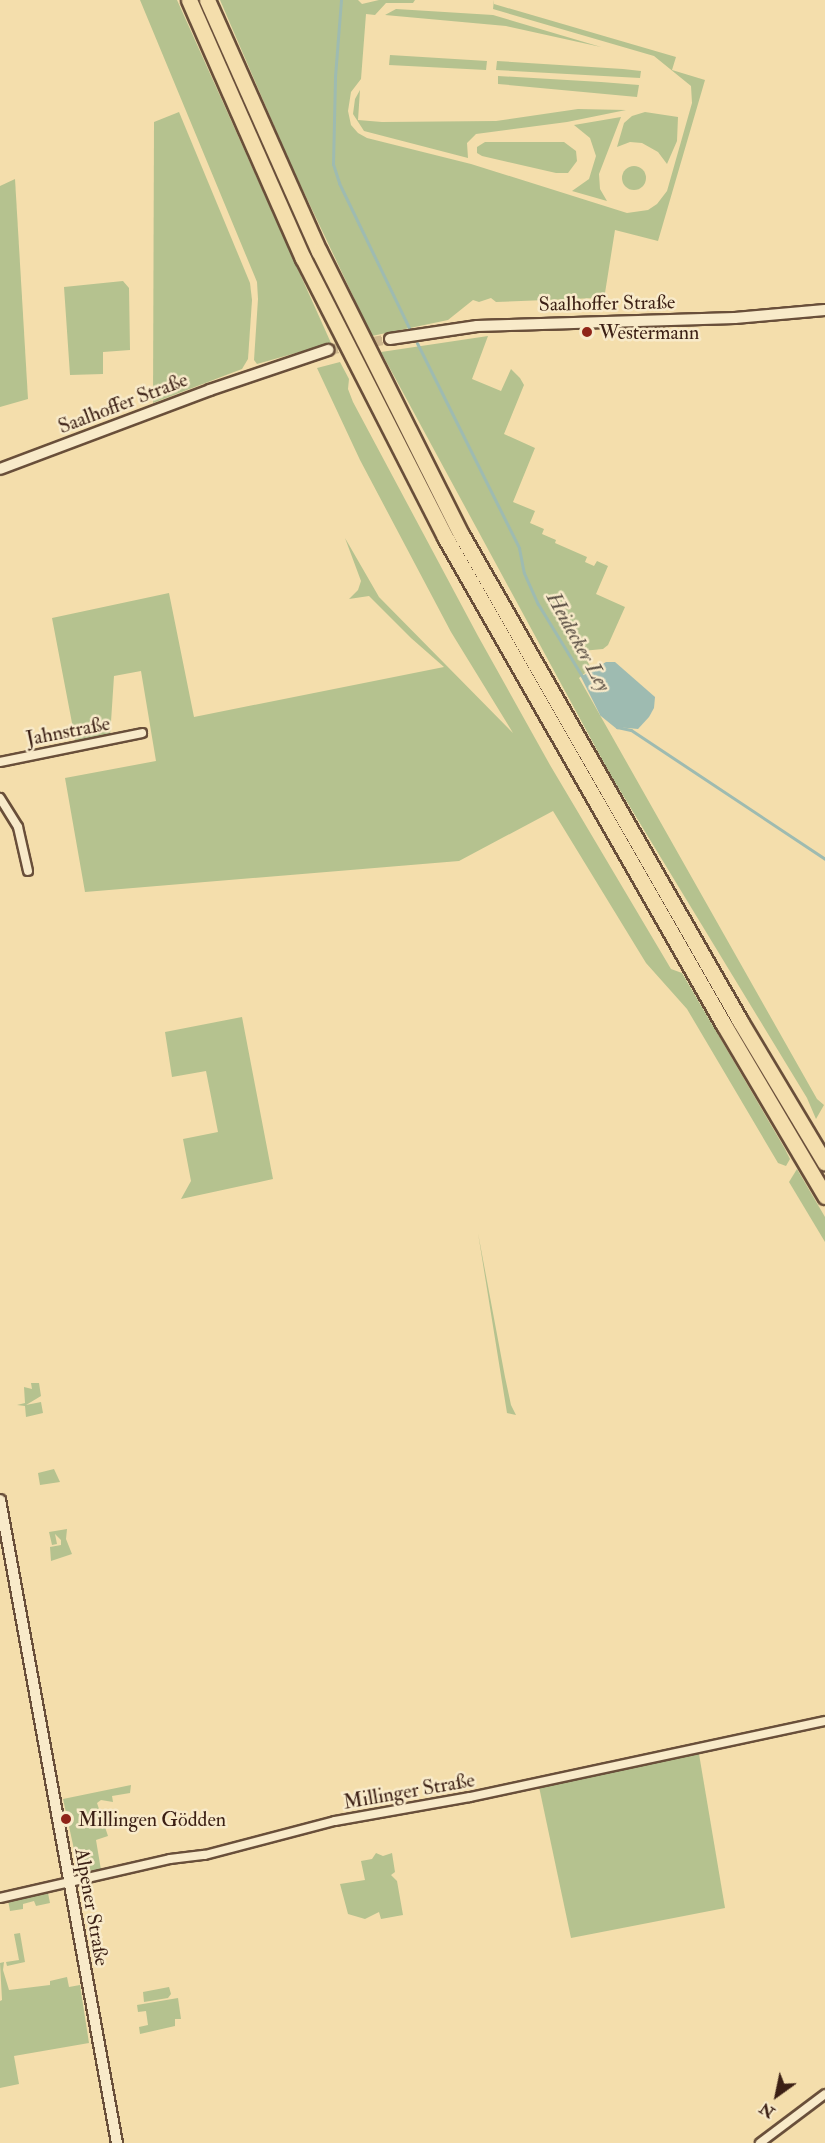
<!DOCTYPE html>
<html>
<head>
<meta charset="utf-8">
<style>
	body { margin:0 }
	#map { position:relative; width:825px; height:2143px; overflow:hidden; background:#f4deac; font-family:"IM FELL Double Pica",serif }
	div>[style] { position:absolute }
	.green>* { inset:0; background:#b5c28f }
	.round { border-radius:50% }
	.water>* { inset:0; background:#9ebbb1 }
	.stream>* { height:3px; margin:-1.5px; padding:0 1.5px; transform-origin:1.5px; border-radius:1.5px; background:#9ebbb1 }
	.tertiary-tunnel>* { height:10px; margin-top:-5px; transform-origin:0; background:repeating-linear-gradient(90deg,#cfb88e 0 10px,transparent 0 15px) }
	.roads { filter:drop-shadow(2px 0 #694f3a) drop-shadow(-2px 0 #694f3a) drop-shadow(0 2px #694f3a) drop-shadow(0 -2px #694f3a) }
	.minor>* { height:8px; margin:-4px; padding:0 4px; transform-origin:4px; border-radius:4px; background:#f8eac9 }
	.tertiary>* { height:10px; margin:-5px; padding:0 5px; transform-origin:5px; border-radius:5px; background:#f8eac9 }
	.motorway>* { height:15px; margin:-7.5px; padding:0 7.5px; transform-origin:7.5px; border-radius:7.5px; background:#f4deac }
	.dots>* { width:16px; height:16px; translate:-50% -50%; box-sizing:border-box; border:3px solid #f8eac9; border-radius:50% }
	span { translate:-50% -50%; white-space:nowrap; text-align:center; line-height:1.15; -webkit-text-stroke:5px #f8eac9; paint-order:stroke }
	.street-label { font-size:20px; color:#3b1f14 }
	.poi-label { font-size:20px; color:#3b1f14 }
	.left { translate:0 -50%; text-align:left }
	.water-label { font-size:21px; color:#594e43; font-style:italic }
	.north { position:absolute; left:747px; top:2065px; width:60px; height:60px; -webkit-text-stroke:4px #f8eac9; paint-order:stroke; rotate:213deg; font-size:16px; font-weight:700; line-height:24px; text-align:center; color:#3b1f14 }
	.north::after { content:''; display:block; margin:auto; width:21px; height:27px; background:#3b1f14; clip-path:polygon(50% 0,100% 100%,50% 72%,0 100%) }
</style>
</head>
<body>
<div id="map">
	<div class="green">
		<i style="clip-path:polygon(140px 0,177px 0,331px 343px,257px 364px,254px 360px,258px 299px,257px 282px)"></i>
		<i style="clip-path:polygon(220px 0,358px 0,362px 4px,379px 0,415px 0,413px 3px,386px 3px,375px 15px,366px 14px,361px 79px,351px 92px,348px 111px,351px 125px,358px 133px,367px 138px,471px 164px,627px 213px,648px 210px,657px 204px,667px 191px,692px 103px,691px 86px,654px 56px,493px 9px,494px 0,494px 4px,676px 57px,672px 70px,705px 80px,658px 241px,615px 230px,605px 293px,597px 298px,496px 302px,491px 298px,479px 302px,473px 300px,448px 320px,372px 336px,291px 165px)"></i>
		<i style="clip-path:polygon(396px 9px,493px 15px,601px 47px,506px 26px,385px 15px)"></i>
		<i style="clip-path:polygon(390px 55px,487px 61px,486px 70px,389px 65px)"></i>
		<i style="clip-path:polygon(497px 61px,623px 69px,641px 71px,640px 78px,496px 70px)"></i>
		<i style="clip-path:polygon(498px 76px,601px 82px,639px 85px,637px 97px,498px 84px)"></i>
		<i style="clip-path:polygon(360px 90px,358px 120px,382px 122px,496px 121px,578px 109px,626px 110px,567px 122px,476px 134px,467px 143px,468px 158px,364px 131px,353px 114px,355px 99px)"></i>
		<i style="clip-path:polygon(179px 112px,250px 283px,252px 300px,248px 359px,242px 369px,153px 403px,154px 122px)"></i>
		<i style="clip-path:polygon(645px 112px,678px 117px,677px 141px,667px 164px,658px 152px,642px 143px,630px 142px,617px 147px,624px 123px,632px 116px)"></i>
		<i style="clip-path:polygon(621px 117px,599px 174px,600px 189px,607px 201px,572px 191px,589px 179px,596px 156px,590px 138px,574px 125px)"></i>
		<i style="clip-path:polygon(485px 142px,564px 142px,576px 151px,577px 161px,568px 173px,556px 173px,482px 156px,477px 153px,477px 147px)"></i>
		<i class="round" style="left:622px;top:166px;width:24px;height:24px"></i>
		<i style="clip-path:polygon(15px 179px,28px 399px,0 407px,0 186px)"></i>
		<i style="clip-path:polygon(123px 281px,129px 288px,130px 350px,103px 352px,103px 374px,70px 375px,64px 287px)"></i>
		<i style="clip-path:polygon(488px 336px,472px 379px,501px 391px,511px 369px,520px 378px,524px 385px,504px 434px,535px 448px,513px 502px,535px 511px,530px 523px,544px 529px,542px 534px,556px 540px,555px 543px,587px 557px,585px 562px,594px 566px,597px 561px,608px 566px,596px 594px,625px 607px,608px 645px,603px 649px,582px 651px,591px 668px,579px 678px,817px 1099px,824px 1105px,816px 1119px,807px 1098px,610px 774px,381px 352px)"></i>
		<i style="clip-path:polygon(340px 362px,349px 379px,348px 389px,353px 402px,478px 636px,550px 765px,671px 969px,682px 973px,785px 1149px,790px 1159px,786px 1166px,778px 1163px,687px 1009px,646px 963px,553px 811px,459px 861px,85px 892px,65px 778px,156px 761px,141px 671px,114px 676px,110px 737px,76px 744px,52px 618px,169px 593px,194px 717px,444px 667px,411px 638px,369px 596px,349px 599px,358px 590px,361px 581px,345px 538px,379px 597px,513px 733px,451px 632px,360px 460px,317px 368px)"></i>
		<i style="clip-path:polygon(242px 1017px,273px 1179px,181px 1199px,191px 1181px,183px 1139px,218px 1132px,206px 1071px,172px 1077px,165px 1032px)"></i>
		<i style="clip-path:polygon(797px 1169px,825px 1217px,825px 1242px,789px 1182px)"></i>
		<i style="clip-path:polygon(478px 1233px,505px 1377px,511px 1405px,516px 1415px,507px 1413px)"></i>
		<i style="clip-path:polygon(31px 1383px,39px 1383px,41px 1396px,26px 1405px,41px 1402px,43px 1413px,26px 1417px,25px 1406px,17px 1405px,25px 1403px,24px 1387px,32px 1389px)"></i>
		<i style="clip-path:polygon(54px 1469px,60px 1482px,40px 1485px,38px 1473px)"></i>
		<i style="clip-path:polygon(67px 1529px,66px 1539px,72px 1554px,51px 1561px,50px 1547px,61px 1545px,61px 1540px,55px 1534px,57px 1544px,52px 1545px,49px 1532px)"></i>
		<i style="clip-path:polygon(698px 1748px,725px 1908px,571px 1938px,538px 1782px)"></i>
		<i style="clip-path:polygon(131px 1785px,130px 1793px,112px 1796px,113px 1802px,101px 1800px,97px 1803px,108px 1836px,96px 1840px,101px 1870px,85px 1871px,75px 1854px,63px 1799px)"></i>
		<i style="clip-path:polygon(376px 1853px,383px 1856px,392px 1853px,395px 1872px,391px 1875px,397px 1881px,403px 1915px,381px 1919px,379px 1912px,365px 1919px,348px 1914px,340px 1884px,365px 1880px,361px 1861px,372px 1859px)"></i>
		<i style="clip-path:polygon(45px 1892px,48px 1893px,50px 1903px,36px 1906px,34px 1901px,23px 1904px,23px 1909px,10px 1911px,8px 1900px)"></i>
		<i style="clip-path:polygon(20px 1933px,25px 1962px,7px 1966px,6px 1962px,19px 1960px,14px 1934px)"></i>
		<i style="clip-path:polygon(4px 1962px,3px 1970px,9px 1990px,50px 1985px,50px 1981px,67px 1977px,69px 1987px,80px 1985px,89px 2043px,14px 2056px,19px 2084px,0 2088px,0 2001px,2px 2000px,0 1963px)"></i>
		<i style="clip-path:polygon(169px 1987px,171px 1994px,168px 1998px,144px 2002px,143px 1992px)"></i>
		<i style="clip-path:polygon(178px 1998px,181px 2019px,175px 2019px,175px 2026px,140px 2034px,139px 2027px,148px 2025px,146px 2011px,138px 2012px,137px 2005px)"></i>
	</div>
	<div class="water">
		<i style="clip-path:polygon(606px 662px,615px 662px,655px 697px,654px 708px,649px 717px,638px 729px,617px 727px,601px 714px,582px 676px)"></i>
	</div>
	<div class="stream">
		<i style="left:341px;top:0;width:77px;rotate:94.5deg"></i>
		<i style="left:335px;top:77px;width:87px;rotate:91.3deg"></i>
		<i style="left:333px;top:164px;width:20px;rotate:72deg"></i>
		<i style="left:339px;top:183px;width:161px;rotate:64.2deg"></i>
		<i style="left:417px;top:343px;width:229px;rotate:63.5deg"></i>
		<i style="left:519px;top:548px;width:25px;rotate:79deg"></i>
		<i style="left:524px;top:573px;width:34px;rotate:66deg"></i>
		<i style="left:538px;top:604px;width:84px;rotate:58.6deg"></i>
		<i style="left:582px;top:676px;width:42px;rotate:63.4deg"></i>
		<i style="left:601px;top:714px;width:21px;rotate:39deg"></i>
		<i style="left:617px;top:727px;width:14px;rotate:12deg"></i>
		<i style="left:631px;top:730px;width:233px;rotate:33.6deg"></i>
	</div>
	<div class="tertiary-tunnel">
		<i style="left:328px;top:350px;width:63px;rotate:-10.1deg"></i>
	</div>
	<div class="roads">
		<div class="minor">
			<i style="left:0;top:762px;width:145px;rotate:-11.5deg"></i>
			<i style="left:0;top:798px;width:34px;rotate:58deg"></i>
			<i style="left:18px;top:827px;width:45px;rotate:77.2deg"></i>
			<i style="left:0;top:1898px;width:174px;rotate:-12.9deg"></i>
			<i style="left:170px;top:1859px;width:35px;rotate:-7deg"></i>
			<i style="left:205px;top:1855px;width:134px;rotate:-14.7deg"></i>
			<i style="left:335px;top:1821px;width:137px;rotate:-10.1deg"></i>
			<i style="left:470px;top:1797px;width:363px;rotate:-12.1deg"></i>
			<i style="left:760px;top:2143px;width:81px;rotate:-37deg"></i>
		</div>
		<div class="tertiary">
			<i style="left:390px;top:339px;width:88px;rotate:-8.5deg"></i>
			<i style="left:477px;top:326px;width:258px;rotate:-1.8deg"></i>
			<i style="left:735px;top:318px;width:90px;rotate:-5.1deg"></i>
			<i style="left:0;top:469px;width:224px;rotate:-20.6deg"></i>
			<i style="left:210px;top:390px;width:125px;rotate:-18.7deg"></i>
			<i style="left:0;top:1500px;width:654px;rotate:79.69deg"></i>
		</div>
		<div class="motorway">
			<i style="left:189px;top:0;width:282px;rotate:66.2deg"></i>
			<i style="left:303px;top:258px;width:313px;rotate:63deg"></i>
			<i style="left:445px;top:537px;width:562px;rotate:60.24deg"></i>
			<i style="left:724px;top:1025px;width:199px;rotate:59.4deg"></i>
			<i style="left:207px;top:0;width:275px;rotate:66deg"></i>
			<i style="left:319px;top:251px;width:319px;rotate:63.4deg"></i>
			<i style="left:462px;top:536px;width:559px;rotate:60.18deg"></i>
			<i style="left:740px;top:1021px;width:165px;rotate:59.1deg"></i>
		</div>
	</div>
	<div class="dots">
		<i style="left:587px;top:332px;background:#8f2418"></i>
		<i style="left:66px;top:1819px;background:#8f2418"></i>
	</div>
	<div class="street-label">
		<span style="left:607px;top:303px;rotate:-1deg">Saalhoffer Straße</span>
		<span style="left:123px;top:403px;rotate:-21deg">Saalhoffer Straße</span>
		<span style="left:68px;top:731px;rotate:-11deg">Jahnstraße</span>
		<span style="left:409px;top:1791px;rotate:-10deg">Millinger Straße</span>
		<span style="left:92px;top:1907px;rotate:80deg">Alpener Straße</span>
	</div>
	<div class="poi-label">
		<span class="left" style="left:599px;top:332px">Westermann</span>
		<span class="left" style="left:78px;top:1819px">Millingen Gödden</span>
	</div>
	<div class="water-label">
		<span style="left:578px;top:642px;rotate:61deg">Heidecker Ley</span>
	</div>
	<div class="north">N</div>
</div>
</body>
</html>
